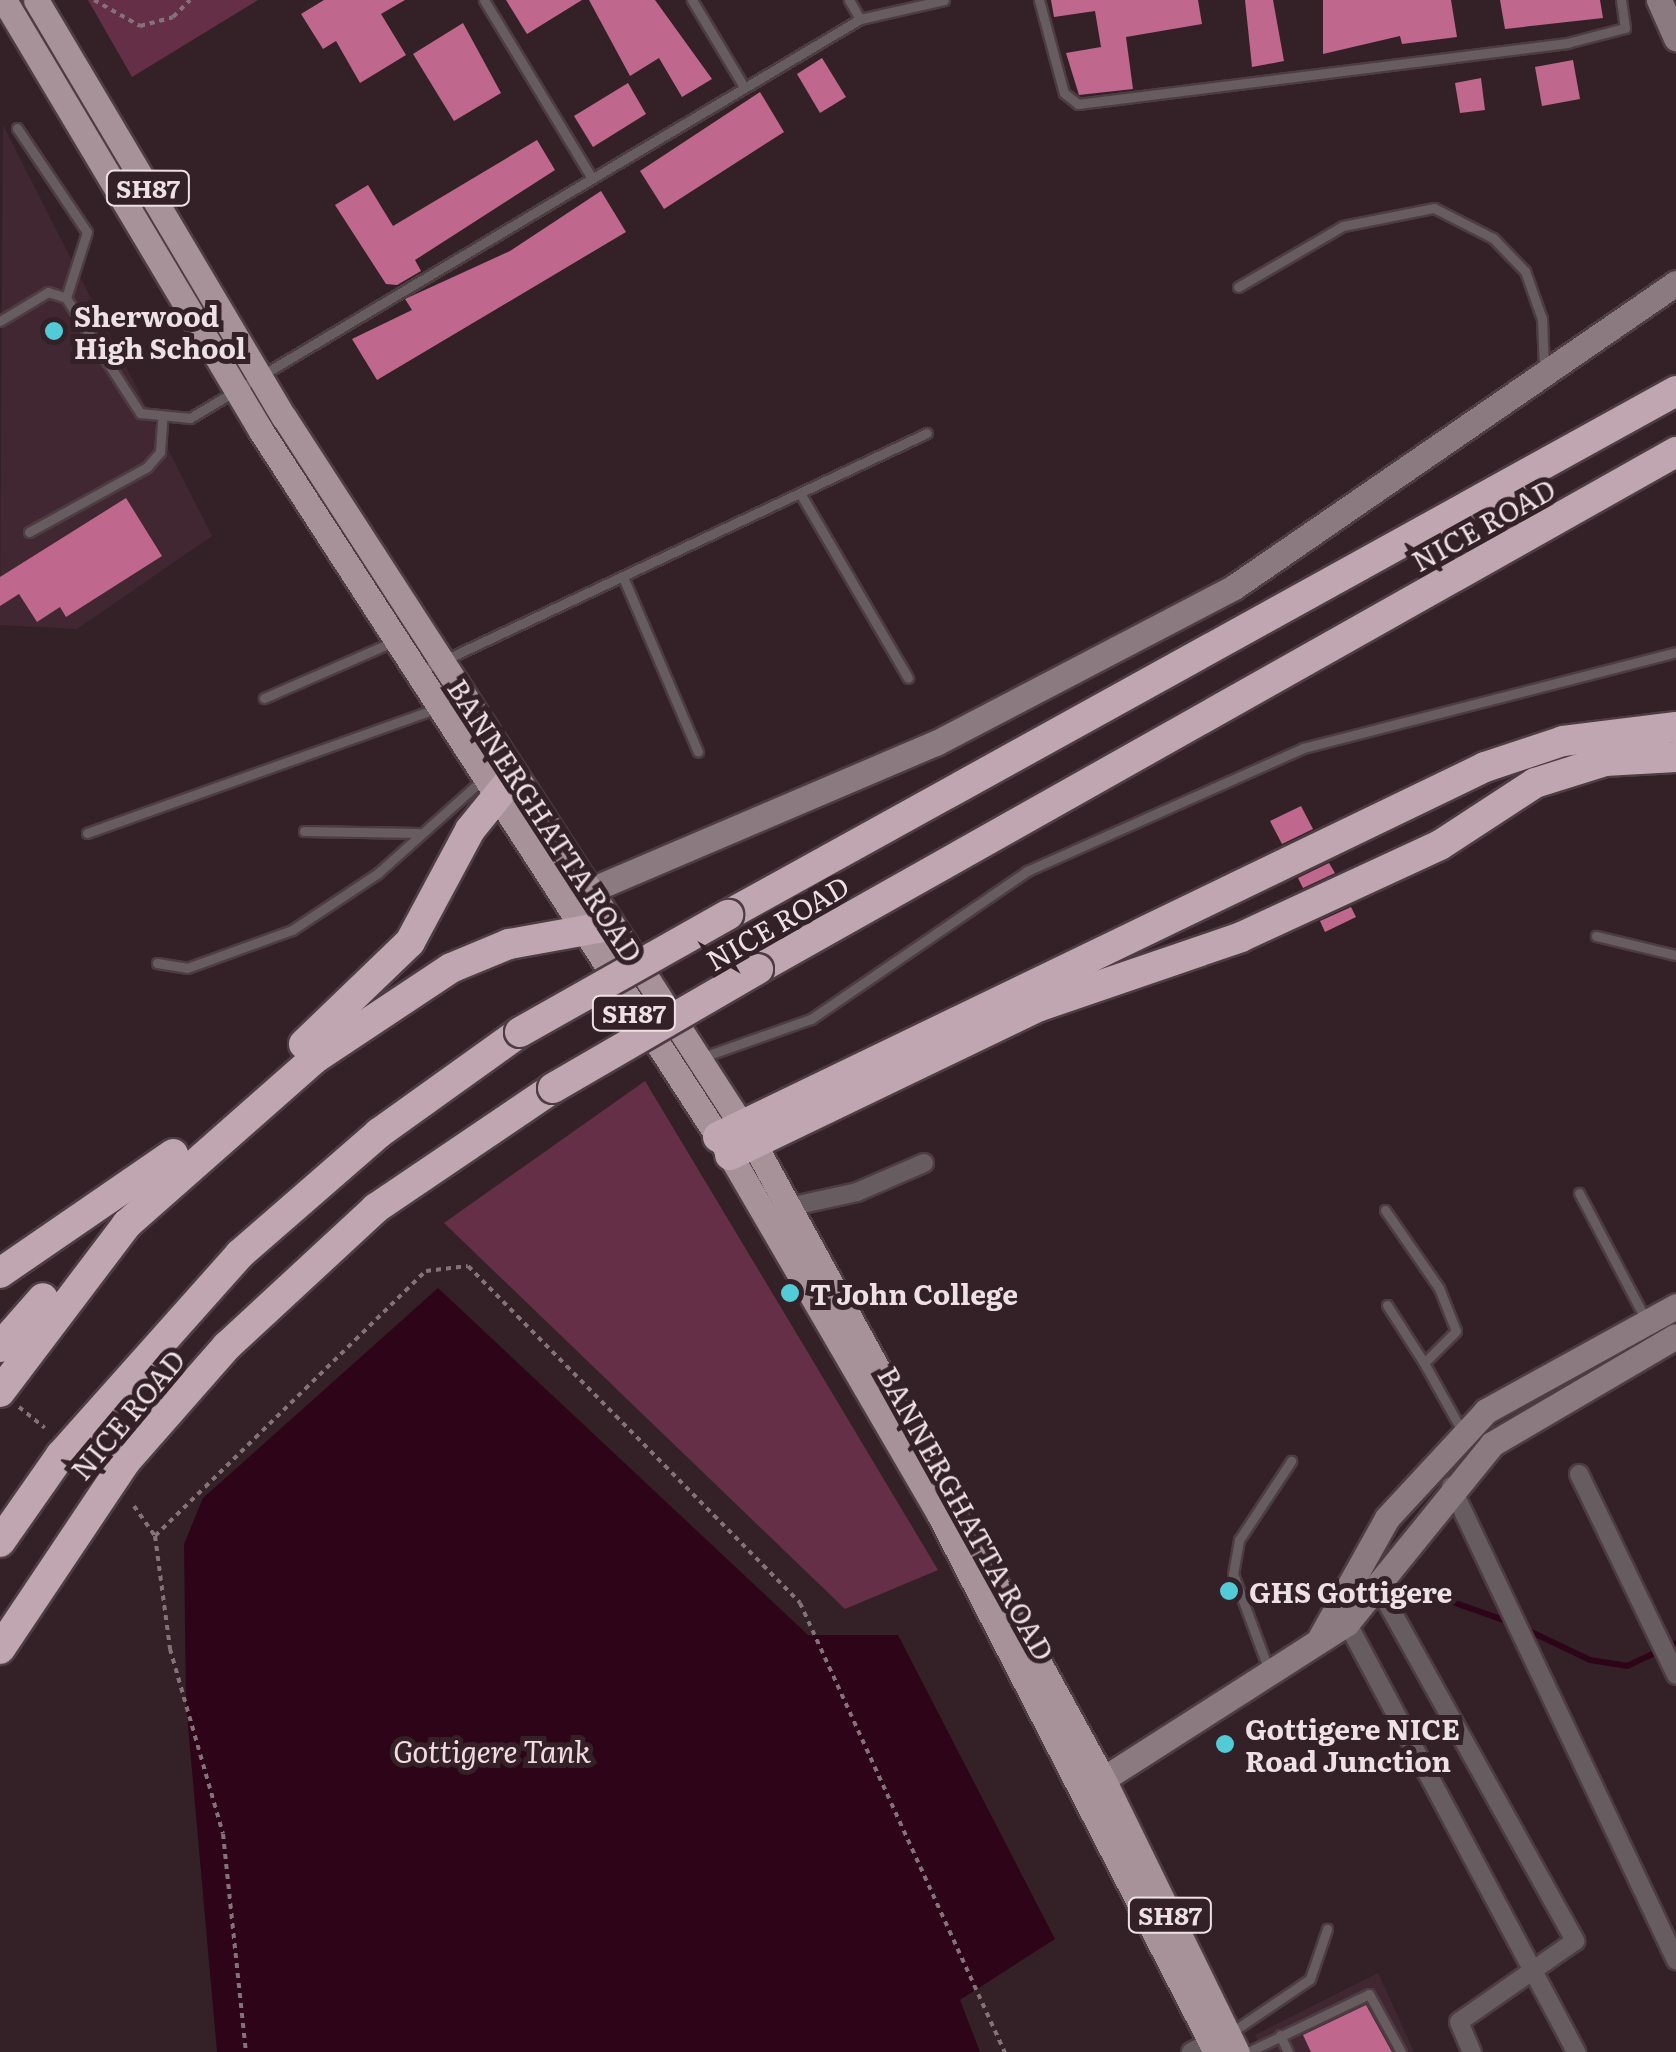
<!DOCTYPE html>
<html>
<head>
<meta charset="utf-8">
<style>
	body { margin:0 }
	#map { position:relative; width:1676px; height:2052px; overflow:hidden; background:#342128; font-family:Literata,serif }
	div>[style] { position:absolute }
	.built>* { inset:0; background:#412732 }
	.green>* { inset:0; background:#653047 }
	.water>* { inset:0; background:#2d0418 }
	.stream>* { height:6px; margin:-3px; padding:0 3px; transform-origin:3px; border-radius:3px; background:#2d0418 }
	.building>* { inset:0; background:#c0678d }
	.path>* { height:4px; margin-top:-2px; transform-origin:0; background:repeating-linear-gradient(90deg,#837379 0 5px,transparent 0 10px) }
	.roads { filter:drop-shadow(2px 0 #4e3c43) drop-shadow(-2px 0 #4e3c43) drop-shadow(0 2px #4e3c43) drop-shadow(0 -2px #4e3c43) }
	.lane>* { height:9px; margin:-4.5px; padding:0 4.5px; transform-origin:4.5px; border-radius:4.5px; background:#675d60 }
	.street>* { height:18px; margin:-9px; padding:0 9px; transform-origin:9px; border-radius:9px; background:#675d60 }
	.secondary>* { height:25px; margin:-12.5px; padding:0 12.5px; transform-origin:12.5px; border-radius:12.5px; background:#8b7b80 }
	.primary>* { height:25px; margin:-12.5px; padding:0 12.5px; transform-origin:12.5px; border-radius:12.5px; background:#a79299 }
	.highway>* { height:30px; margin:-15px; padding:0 15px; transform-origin:15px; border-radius:15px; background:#c0a6b0 }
	.bridges { filter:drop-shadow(2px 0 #4e3c43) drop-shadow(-2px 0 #4e3c43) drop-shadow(0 2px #4e3c43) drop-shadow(0 -2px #4e3c43) }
	.highway-bridge>* { height:30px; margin:-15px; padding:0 15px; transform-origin:15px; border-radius:15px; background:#c0a6b0 }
	.dots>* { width:28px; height:28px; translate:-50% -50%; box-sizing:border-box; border:5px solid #342128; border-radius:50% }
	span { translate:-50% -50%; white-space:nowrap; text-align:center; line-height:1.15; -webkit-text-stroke:10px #342128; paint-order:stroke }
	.shield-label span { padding:2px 8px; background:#342128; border:2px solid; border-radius:8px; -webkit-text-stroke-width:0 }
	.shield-label { font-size:25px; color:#eee1e6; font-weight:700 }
	.poi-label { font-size:28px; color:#eee1e6; font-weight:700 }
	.left { translate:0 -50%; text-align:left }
	.street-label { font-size:28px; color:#eee1e6 }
	.water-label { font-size:30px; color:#f3dae3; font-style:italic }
</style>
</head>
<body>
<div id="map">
	<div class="built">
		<i style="clip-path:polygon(3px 125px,212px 536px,77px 629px,0 625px)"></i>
		<i style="clip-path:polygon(1378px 1973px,1414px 2052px,1264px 2052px,1255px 2035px)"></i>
	</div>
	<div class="green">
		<i style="clip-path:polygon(88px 0,258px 0,132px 77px)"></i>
		<i style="clip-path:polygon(645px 1081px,804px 1346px,938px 1570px,845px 1609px,444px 1223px)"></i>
	</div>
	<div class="water">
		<i style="clip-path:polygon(438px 1288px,808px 1635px,898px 1635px,1055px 1939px,960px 2000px,980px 2052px,217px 2052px,186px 1703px,184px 1544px,203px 1498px)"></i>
	</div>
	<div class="stream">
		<i style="left:1424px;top:1592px;width:90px;rotate:19.4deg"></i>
		<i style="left:1525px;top:1629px;width:72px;rotate:25.5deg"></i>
		<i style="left:1590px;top:1660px;width:37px;rotate:9deg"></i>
		<i style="left:1627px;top:1666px;width:54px;rotate:-25.1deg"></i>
	</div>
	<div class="building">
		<i style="clip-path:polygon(324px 0,405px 0,381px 14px,406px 55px,360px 83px,336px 41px,323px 49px,301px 14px)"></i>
		<i style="clip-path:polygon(506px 0,582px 0,527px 34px)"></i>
		<i style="clip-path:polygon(589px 0,655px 0,712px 79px,682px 97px,659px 58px,630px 76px)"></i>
		<i style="clip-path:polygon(1051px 0,1198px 0,1202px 24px,1126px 37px,1133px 89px,1079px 95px,1066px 53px,1101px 47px,1095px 11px,1054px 17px)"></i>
		<i style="clip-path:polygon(1245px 0,1273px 0,1284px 61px,1252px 67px)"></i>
		<i style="clip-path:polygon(1323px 0,1451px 0,1457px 37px,1402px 44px,1400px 36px,1323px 54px)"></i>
		<i style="clip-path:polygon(1500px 0,1600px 0,1603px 18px,1505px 29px)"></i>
		<i style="clip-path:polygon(463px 23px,501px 93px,454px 121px,413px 54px)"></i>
		<i style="clip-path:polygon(822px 58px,846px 97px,820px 113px,797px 74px)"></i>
		<i style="clip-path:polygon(1573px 60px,1580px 99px,1542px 106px,1535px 67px)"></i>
		<i style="clip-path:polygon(1481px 78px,1485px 110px,1460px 113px,1455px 83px)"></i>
		<i style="clip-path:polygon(628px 83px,646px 114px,593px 147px,574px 116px)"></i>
		<i style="clip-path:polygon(760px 92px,784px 132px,664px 209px,640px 171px)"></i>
		<i style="clip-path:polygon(537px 140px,555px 170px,415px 260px,421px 271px,397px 285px,386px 284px,335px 205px,368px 185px,393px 226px)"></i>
		<i style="clip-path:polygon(601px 191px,626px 232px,377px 380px,352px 339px,412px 310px,405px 299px,510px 251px)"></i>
		<i style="clip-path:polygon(126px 498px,162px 556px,66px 617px,60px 607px,37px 622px,19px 594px,0 606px,0 577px)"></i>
		<i style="clip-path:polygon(1301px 806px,1313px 829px,1282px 844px,1270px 821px)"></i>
		<i style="clip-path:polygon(1329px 863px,1335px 873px,1303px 888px,1298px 878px)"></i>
		<i style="clip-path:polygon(1351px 907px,1356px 917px,1325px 932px,1320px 921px)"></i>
		<i style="clip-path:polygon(1366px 2005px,1392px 2052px,1311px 2052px,1303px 2035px)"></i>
	</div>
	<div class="path">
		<i style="left:94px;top:0;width:53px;rotate:29.5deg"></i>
		<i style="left:140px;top:26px;width:34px;rotate:-15deg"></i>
		<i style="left:173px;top:17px;width:24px;rotate:-45deg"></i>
		<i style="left:19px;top:1407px;width:33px;rotate:39deg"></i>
		<i style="left:134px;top:1506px;width:37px;rotate:55deg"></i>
		<i style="left:155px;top:1536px;width:114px;rotate:82.4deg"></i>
		<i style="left:170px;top:1649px;width:192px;rotate:74deg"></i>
		<i style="left:223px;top:1834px;width:219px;rotate:84deg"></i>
		<i style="left:155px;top:1536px;width:379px;rotate:-44.4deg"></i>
		<i style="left:426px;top:1271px;width:42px;rotate:-6.8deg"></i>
		<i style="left:468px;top:1266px;width:473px;rotate:45.4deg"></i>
		<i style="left:800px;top:1603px;width:494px;rotate:65.5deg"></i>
	</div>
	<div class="roads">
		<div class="lane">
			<i style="left:484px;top:0;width:207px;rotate:58.8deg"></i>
			<i style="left:692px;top:0;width:101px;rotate:59.1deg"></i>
			<i style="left:849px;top:0;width:22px;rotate:60deg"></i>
			<i style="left:1039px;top:0;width:96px;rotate:75deg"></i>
			<i style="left:1064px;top:93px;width:18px;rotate:38deg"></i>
			<i style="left:1078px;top:104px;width:493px;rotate:-7.1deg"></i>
			<i style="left:1567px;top:43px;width:60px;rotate:-14.5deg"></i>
			<i style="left:1625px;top:28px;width:28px;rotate:-98deg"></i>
			<i style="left:17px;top:128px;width:125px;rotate:56.1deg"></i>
			<i style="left:87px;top:232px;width:69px;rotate:107.7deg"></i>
			<i style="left:66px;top:298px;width:137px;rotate:57.2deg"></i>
			<i style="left:140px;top:413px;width:50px;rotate:5.7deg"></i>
			<i style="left:190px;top:418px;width:780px;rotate:-30.77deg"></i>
			<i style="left:860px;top:19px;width:86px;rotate:-12.7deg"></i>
			<i style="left:1238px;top:287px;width:121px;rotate:-30.2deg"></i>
			<i style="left:1343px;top:226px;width:93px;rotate:-11.2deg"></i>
			<i style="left:1434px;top:208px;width:66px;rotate:27deg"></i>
			<i style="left:1493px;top:238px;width:46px;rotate:45.9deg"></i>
			<i style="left:1525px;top:271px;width:51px;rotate:70.5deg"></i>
			<i style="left:1542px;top:319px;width:49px;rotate:87.7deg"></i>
			<i style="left:0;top:321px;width:56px;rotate:-31.1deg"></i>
			<i style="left:48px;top:292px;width:19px;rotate:18deg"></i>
			<i style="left:800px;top:493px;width:214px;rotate:59.7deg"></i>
			<i style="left:29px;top:532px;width:135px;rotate:-28.8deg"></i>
			<i style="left:147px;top:467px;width:20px;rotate:-49deg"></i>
			<i style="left:160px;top:452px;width:31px;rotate:-86deg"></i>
			<i style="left:623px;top:577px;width:190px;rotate:66.8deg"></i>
			<i style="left:419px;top:672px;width:561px;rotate:-25.2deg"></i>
			<i style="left:264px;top:698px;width:141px;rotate:-23.5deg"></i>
			<i style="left:304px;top:831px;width:114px;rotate:1deg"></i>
			<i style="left:87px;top:833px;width:370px;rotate:-19.6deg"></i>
			<i style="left:1596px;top:936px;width:82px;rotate:13.4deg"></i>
			<i style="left:157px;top:963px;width:30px;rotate:9deg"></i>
			<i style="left:187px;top:968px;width:112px;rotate:-19.9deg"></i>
			<i style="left:292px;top:930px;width:103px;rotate:-33.5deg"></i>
			<i style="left:378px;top:873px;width:141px;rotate:-41.8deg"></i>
			<i style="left:700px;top:1058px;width:118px;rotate:-19.4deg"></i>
			<i style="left:811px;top:1019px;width:262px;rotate:-34.4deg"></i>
			<i style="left:1027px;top:871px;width:302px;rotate:-24deg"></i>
			<i style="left:1303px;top:748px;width:385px;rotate:-14.4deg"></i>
			<i style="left:1579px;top:1193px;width:141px;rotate:62.2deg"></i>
			<i style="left:1385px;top:1210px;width:95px;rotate:55.3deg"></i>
			<i style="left:1439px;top:1288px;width:46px;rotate:68.4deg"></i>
			<i style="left:1456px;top:1331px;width:45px;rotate:135deg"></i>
			<i style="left:1424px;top:1363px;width:78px;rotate:60.8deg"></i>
			<i style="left:1387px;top:1305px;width:69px;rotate:57.5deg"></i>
			<i style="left:1268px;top:1668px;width:100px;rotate:-110.4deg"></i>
			<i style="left:1233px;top:1574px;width:35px;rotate:-80deg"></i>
			<i style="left:1239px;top:1540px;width:95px;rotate:-56.6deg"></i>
			<i style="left:1232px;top:2032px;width:94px;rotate:-34.2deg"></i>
			<i style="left:1310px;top:1979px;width:53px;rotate:-71.2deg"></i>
			<i style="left:1280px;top:2035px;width:19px;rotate:65deg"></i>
			<i style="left:1248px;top:2052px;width:134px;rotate:-25.6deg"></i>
			<i style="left:1369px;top:1994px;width:66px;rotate:61.1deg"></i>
		</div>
		<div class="street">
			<i style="left:789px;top:1207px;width:70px;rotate:-12.4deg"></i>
			<i style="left:857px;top:1192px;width:73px;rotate:-23.4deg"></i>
			<i style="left:1579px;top:1474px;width:223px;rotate:64.2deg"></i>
			<i style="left:1451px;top:1486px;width:525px;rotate:64.61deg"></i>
			<i style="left:1376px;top:1583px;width:410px;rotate:60.9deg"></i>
			<i style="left:1575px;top:1941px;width:141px;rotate:145.1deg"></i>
			<i style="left:1459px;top:2022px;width:33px;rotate:67deg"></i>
			<i style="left:1344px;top:1617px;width:493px;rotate:61.9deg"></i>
			<i style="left:1191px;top:2052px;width:22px;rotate:-27deg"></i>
		</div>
		<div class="secondary">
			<i style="left:1659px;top:0;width:42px;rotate:65.9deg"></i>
			<i style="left:586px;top:892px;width:380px;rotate:-23.1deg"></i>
			<i style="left:936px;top:743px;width:336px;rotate:-27.6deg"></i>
			<i style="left:1234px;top:587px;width:536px;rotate:-34.52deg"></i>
			<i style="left:1320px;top:1638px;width:137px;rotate:-60.8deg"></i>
			<i style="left:1387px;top:1518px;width:146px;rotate:-47.2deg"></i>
			<i style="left:1486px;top:1411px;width:217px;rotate:-28.9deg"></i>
			<i style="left:1086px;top:1790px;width:310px;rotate:-32.6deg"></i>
			<i style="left:1347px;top:1623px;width:230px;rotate:-51deg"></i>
			<i style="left:1492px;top:1444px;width:213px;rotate:-30.4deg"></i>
		</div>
		<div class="primary">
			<i style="left:4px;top:0;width:502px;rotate:59.19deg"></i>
			<i style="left:261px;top:431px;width:863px;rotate:57.07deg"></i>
			<i style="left:730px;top:1155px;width:418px;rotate:59.8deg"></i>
			<i style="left:940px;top:1516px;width:603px;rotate:62.75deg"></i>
			<i style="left:36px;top:0;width:485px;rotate:59.3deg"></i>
			<i style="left:284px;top:417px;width:866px;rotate:57.12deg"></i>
			<i style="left:754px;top:1144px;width:725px;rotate:61.21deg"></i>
			<i style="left:1103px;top:1779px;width:304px;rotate:63.9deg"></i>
		</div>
		<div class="highway">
			<i style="left:728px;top:915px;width:1083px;rotate:-28.93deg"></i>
			<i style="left:758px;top:969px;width:1054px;rotate:-29.39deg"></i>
			<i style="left:304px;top:1044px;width:147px;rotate:-43.9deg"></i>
			<i style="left:410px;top:942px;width:127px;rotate:-61.8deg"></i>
			<i style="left:470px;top:830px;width:68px;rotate:-50.9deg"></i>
			<i style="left:718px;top:1137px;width:852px;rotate:-25.75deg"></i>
			<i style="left:1485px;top:767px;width:82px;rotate:-18.4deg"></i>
			<i style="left:1563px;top:741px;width:114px;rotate:-7.1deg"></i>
			<i style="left:730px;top:1155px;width:344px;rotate:-25.7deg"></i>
			<i style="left:1040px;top:1006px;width:213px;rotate:-18.9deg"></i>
			<i style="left:1241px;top:937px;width:219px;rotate:-24.8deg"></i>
			<i style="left:1440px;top:845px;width:113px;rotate:-33.1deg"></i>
			<i style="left:1535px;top:783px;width:73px;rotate:-17.4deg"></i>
			<i style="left:1605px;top:761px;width:71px;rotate:-3.2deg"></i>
			<i style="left:0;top:1273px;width:210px;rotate:-34.5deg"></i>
			<i style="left:0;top:1347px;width:65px;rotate:-48.7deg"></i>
			<i style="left:0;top:1392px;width:211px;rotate:-52.9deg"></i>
			<i style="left:127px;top:1224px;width:249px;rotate:-41.4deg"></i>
			<i style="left:314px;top:1059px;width:164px;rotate:-33.6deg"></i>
			<i style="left:451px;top:968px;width:63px;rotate:-22.5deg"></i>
			<i style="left:509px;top:944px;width:102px;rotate:-10.2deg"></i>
			<i style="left:0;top:1542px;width:106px;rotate:-55deg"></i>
			<i style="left:61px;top:1455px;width:269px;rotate:-48.3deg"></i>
			<i style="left:240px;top:1254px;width:184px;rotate:-41deg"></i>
			<i style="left:379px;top:1133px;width:173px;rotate:-35.6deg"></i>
			<i style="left:0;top:1649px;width:225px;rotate:-56.2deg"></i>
			<i style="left:125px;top:1462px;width:154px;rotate:-48.7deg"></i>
			<i style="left:227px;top:1346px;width:203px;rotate:-42.8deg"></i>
			<i style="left:376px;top:1208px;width:214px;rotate:-34.1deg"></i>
		</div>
	</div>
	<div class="bridges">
		<div class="highway-bridge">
			<i style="left:520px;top:1032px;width:239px;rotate:-29.4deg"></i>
			<i style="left:553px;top:1088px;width:237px;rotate:-30.1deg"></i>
		</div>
	</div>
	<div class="dots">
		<i style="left:54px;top:331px;background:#52cbd7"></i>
		<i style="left:790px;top:1293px;background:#52cbd7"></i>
		<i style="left:1229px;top:1591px;background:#52cbd7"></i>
		<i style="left:1225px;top:1744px;background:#52cbd7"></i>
	</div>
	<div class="shield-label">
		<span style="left:148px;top:188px">SH87</span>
		<span style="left:634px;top:1013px">SH87</span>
		<span style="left:1170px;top:1915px">SH87</span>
	</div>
	<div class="poi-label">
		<span class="left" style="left:74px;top:331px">Sherwood<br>High School</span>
		<span class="left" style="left:810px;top:1293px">T John College</span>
		<span class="left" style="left:1249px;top:1591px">GHS Gottigere</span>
		<span class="left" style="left:1245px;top:1744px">Gottigere NICE<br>Road Junction</span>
	</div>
	<div class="street-label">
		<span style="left:1483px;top:524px;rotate:-29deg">NICE ROAD</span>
		<span style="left:546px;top:820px;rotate:57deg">BANNERGHATTA ROAD</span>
		<span style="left:777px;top:922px;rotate:-30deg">NICE ROAD</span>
		<span style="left:127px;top:1414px;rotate:-50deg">NICE ROAD</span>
		<span style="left:967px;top:1513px;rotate:61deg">BANNERGHATTA ROAD</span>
	</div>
	<div class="water-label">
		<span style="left:492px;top:1750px">Gottigere Tank</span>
	</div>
</div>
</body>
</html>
